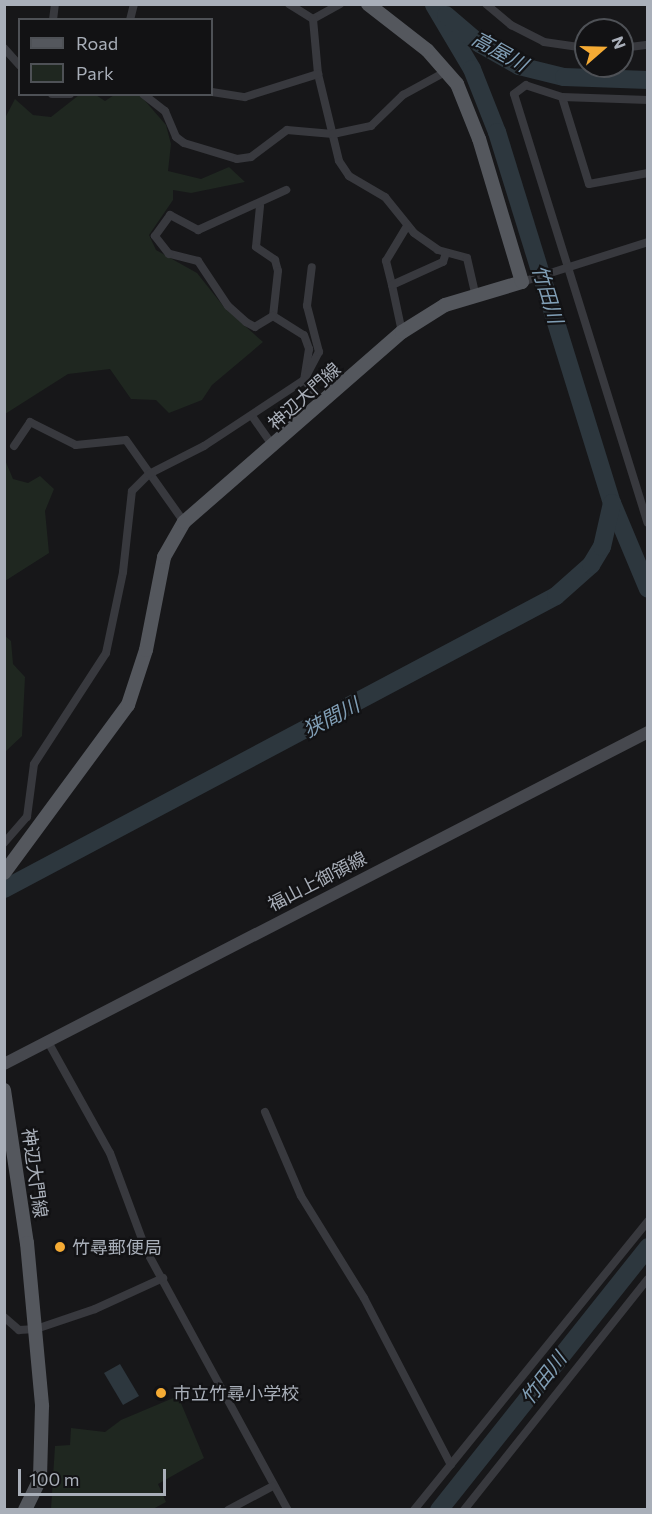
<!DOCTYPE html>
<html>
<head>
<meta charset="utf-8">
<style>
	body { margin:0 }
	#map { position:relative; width:652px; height:1514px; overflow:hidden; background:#171719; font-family:Commissioner,"Noto Sans JP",sans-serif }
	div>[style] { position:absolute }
	.green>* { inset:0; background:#1f2720 }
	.water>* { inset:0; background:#2d373e }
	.river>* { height:18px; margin:-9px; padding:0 9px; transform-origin:9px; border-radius:9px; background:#2d373e }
	.minor>* { height:8px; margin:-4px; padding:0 4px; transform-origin:4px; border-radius:4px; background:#38393e }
	.secondary>* { height:12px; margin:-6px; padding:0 6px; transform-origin:6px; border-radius:6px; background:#46484e }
	.primary>* { height:14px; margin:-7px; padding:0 7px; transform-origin:7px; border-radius:7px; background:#54575d }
	.dots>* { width:16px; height:16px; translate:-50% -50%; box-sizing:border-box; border:3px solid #121214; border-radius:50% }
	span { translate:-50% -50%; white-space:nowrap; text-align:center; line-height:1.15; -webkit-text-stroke:4.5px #121214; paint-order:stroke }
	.street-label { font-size:18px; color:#a9afb9 }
	.poi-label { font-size:18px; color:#a9afb9 }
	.left { translate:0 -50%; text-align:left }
	.water-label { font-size:20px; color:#809eb5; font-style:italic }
	.frame { position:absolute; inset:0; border:6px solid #a9afb9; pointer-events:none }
	.legend { position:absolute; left:18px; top:18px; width:195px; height:78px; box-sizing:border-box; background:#121214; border:2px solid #4e5156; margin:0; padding:8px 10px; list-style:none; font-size:18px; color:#a9afb9 }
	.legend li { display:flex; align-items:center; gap:12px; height:30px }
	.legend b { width:30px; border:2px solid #4e5156 }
	.north { position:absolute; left:574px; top:18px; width:60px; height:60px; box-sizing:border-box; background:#121214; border:2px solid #4e5156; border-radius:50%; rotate:70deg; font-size:16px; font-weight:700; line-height:24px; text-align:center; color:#a9afb9 }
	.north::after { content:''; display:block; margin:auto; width:21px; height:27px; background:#f5ab34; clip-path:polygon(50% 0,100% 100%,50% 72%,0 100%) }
	.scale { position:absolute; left:18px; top:1469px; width:148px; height:27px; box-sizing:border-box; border:3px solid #a9afb9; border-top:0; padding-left:8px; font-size:18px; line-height:21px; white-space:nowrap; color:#a9afb9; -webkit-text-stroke:4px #121214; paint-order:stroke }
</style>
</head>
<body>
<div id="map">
	<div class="green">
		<i style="clip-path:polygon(79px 95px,96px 95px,105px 101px,114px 95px,140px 95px,166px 125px,171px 144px,168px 171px,201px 179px,229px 167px,245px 182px,191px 193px,173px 190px,173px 200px,149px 235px,156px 250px,197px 273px,224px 307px,263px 342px,212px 385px,202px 400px,169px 413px,156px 400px,131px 399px,110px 369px,68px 374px,5px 414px,5px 118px,15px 99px,33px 115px,51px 117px)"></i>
		<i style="clip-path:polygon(5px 460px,13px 479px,28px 483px,40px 476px,54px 489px,45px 511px,49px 553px,5px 581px)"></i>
		<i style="clip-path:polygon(4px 635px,11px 641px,13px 664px,25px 677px,22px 736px,5px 752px)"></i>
		<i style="clip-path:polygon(178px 1396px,204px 1458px,158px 1484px,166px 1502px,153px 1509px,51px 1509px,55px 1446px,70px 1445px,71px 1428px,105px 1432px,121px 1420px)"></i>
	</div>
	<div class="water">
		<i style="clip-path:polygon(120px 1364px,139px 1396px,123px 1405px,104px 1373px)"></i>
	</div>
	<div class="river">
		<i style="left:434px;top:5px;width:74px;rotate:59.3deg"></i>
		<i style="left:472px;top:69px;width:68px;rotate:68.4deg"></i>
		<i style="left:497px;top:132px;width:388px;rotate:72.8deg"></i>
		<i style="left:612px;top:503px;width:93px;rotate:67.3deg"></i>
		<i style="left:446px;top:15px;width:45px;rotate:40.5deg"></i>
		<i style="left:480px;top:44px;width:45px;rotate:29.4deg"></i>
		<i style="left:519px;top:66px;width:46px;rotate:13.7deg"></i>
		<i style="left:564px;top:77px;width:84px;rotate:2deg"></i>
		<i style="left:4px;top:889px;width:625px;rotate:-27.96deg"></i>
		<i style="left:556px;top:596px;width:47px;rotate:-41.5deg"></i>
		<i style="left:591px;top:565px;width:21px;rotate:-59deg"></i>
		<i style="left:602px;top:547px;width:45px;rotate:-77.2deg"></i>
		<i style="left:439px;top:1510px;width:336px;rotate:-51.5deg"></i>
	</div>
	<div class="minor">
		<i style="left:289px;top:4px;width:28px;rotate:32deg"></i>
		<i style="left:313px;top:19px;width:31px;rotate:-29deg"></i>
		<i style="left:486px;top:4px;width:33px;rotate:40deg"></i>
		<i style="left:511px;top:25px;width:37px;rotate:27deg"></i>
		<i style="left:544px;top:42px;width:42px;rotate:8.1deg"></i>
		<i style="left:313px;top:19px;width:55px;rotate:84.8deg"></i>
		<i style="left:318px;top:74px;width:89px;rotate:76.4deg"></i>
		<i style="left:339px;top:161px;width:18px;rotate:56deg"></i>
		<i style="left:349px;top:176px;width:42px;rotate:30.3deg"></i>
		<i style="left:385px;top:197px;width:46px;rotate:51.1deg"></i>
		<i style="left:414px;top:233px;width:29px;rotate:35deg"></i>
		<i style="left:438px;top:250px;width:30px;rotate:15deg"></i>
		<i style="left:467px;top:258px;width:37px;rotate:77deg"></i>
		<i style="left:53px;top:20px;width:16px;rotate:-83deg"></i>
		<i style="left:130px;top:20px;width:16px;rotate:-76deg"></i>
		<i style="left:4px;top:48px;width:24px;rotate:48deg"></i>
		<i style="left:622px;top:48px;width:26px;rotate:-7deg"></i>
		<i style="left:212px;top:92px;width:33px;rotate:9deg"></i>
		<i style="left:245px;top:97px;width:77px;rotate:-17.5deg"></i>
		<i style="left:52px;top:94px;width:18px"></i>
		<i style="left:143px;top:94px;width:28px;rotate:38deg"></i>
		<i style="left:165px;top:111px;width:28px;rotate:67deg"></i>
		<i style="left:176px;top:137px;width:10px;rotate:37deg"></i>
		<i style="left:184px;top:143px;width:55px;rotate:16.8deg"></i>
		<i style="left:237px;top:159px;width:14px;rotate:-8deg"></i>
		<i style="left:251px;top:157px;width:45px;rotate:-36.9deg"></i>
		<i style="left:287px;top:130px;width:46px;rotate:5deg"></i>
		<i style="left:333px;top:134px;width:39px;rotate:-12deg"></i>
		<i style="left:371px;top:126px;width:45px;rotate:-44.1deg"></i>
		<i style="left:403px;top:95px;width:50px;rotate:-28.6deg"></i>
		<i style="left:562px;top:97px;width:91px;rotate:72.8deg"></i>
		<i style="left:589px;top:184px;width:60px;rotate:-10.6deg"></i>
		<i style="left:648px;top:100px;width:86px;rotate:-178deg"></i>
		<i style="left:562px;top:97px;width:38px;rotate:-162deg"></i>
		<i style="left:526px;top:85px;width:15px;rotate:143deg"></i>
		<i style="left:514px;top:94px;width:449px;rotate:72.7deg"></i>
		<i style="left:260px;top:206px;width:41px;rotate:95.6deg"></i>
		<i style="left:256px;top:247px;width:23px;rotate:34deg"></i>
		<i style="left:275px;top:260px;width:11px;rotate:75deg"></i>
		<i style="left:278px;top:271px;width:45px;rotate:96.3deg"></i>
		<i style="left:273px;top:316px;width:36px;rotate:32deg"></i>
		<i style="left:304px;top:335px;width:15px;rotate:70deg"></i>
		<i style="left:309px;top:349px;width:31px;rotate:99deg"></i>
		<i style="left:304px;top:380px;width:30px;rotate:49deg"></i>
		<i style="left:522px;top:282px;width:132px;rotate:-17.6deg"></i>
		<i style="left:392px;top:285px;width:25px;rotate:-104deg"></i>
		<i style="left:386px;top:261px;width:41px;rotate:-59deg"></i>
		<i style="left:273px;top:316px;width:21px;rotate:149deg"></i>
		<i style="left:255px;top:327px;width:10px;rotate:-151deg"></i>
		<i style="left:246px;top:322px;width:24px;rotate:-138deg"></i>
		<i style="left:228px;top:306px;width:54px;rotate:-123.7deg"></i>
		<i style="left:198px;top:261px;width:30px;rotate:-166deg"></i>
		<i style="left:169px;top:254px;width:23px;rotate:-128deg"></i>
		<i style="left:155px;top:236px;width:26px;rotate:-54deg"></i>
		<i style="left:170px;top:215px;width:32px;rotate:28deg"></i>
		<i style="left:198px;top:230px;width:97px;rotate:-24.4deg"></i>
		<i style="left:402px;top:332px;width:48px;rotate:-102deg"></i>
		<i style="left:392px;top:285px;width:56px;rotate:-24.3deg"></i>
		<i style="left:443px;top:262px;width:9px;rotate:-72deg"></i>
		<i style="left:252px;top:416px;width:38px;rotate:55deg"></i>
		<i style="left:14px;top:446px;width:29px;rotate:-56deg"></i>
		<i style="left:30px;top:422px;width:51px;rotate:26.6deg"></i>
		<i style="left:76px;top:445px;width:50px;rotate:-5.7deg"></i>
		<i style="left:126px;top:440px;width:100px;rotate:54.7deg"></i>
		<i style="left:4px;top:843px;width:35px;rotate:-49deg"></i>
		<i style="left:27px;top:817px;width:53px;rotate:-82.5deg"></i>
		<i style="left:34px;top:764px;width:132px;rotate:-57deg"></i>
		<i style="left:106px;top:653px;width:83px;rotate:-78.1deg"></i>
		<i style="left:123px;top:572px;width:81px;rotate:-83.7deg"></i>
		<i style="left:132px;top:491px;width:24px;rotate:-45deg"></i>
		<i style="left:149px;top:474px;width:62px;rotate:-27deg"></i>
		<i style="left:204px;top:446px;width:120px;rotate:-33.4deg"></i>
		<i style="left:304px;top:380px;width:32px;rotate:-62deg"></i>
		<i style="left:319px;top:352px;width:48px;rotate:-104.6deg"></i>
		<i style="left:307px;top:306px;width:39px;rotate:-83deg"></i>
		<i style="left:47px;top:1040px;width:129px;rotate:60.9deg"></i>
		<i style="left:110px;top:1153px;width:103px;rotate:69.6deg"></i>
		<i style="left:146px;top:1250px;width:296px;rotate:61.4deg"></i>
		<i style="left:265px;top:1112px;width:91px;rotate:66.8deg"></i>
		<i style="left:301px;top:1196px;width:120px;rotate:58.3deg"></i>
		<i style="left:364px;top:1298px;width:188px;rotate:62.5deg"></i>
		<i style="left:4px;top:1317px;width:20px;rotate:41deg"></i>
		<i style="left:19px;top:1330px;width:17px;rotate:-3deg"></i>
		<i style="left:36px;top:1329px;width:62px;rotate:-18.7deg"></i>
		<i style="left:95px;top:1309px;width:75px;rotate:-24.5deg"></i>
		<i style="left:228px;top:1510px;width:51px;rotate:-28.1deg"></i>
		<i style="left:414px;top:1510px;width:372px;rotate:-51deg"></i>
		<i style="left:464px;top:1510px;width:295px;rotate:-51.5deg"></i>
	</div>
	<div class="secondary">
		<i style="left:4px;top:1064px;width:725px;rotate:-27.27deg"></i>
	</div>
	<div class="primary">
		<i style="left:4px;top:873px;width:209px;rotate:-53.6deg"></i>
		<i style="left:128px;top:705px;width:58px;rotate:-71.9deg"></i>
		<i style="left:146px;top:650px;width:95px;rotate:-79deg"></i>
		<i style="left:164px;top:557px;width:40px;rotate:-60.3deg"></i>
		<i style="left:184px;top:522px;width:289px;rotate:-41.1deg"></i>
		<i style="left:402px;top:332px;width:51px;rotate:-32.1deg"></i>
		<i style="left:445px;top:305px;width:80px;rotate:-16.6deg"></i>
		<i style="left:522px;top:282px;width:149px;rotate:-106.7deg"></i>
		<i style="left:479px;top:139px;width:59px;rotate:-111.8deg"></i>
		<i style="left:457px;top:84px;width:45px;rotate:-131.4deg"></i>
		<i style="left:427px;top:50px;width:75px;rotate:-142.1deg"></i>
		<i style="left:4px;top:1090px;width:155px;rotate:81.5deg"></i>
		<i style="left:27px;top:1243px;width:164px;rotate:84.7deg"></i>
		<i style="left:42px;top:1406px;width:73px;rotate:91.6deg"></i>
		<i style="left:40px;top:1479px;width:34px;rotate:116deg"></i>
	</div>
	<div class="dots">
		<i style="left:60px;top:1247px;background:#f5ab34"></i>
		<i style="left:161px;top:1393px;background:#f5ab34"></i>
	</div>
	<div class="street-label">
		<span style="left:304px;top:396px;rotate:-42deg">神辺大門線</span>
		<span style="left:317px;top:881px;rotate:-27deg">福山上御領線</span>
		<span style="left:35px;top:1173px;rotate:82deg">神辺大門線</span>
	</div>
	<div class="poi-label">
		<span class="left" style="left:72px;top:1247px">竹尋郵便局</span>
		<span class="left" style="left:173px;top:1393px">市立竹尋小学校</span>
	</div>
	<div class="water-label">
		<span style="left:500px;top:51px;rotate:29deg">高屋川</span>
		<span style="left:548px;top:294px;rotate:73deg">竹田川</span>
		<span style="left:331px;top:717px;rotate:-28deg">狭間川</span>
		<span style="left:543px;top:1378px;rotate:-52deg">竹田川</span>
	</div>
	<div class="frame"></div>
	<ul class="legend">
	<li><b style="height:8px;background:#54575d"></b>Road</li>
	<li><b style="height:16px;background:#1f2720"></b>Park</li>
	</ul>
	<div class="north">N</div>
	<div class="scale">100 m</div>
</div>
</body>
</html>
